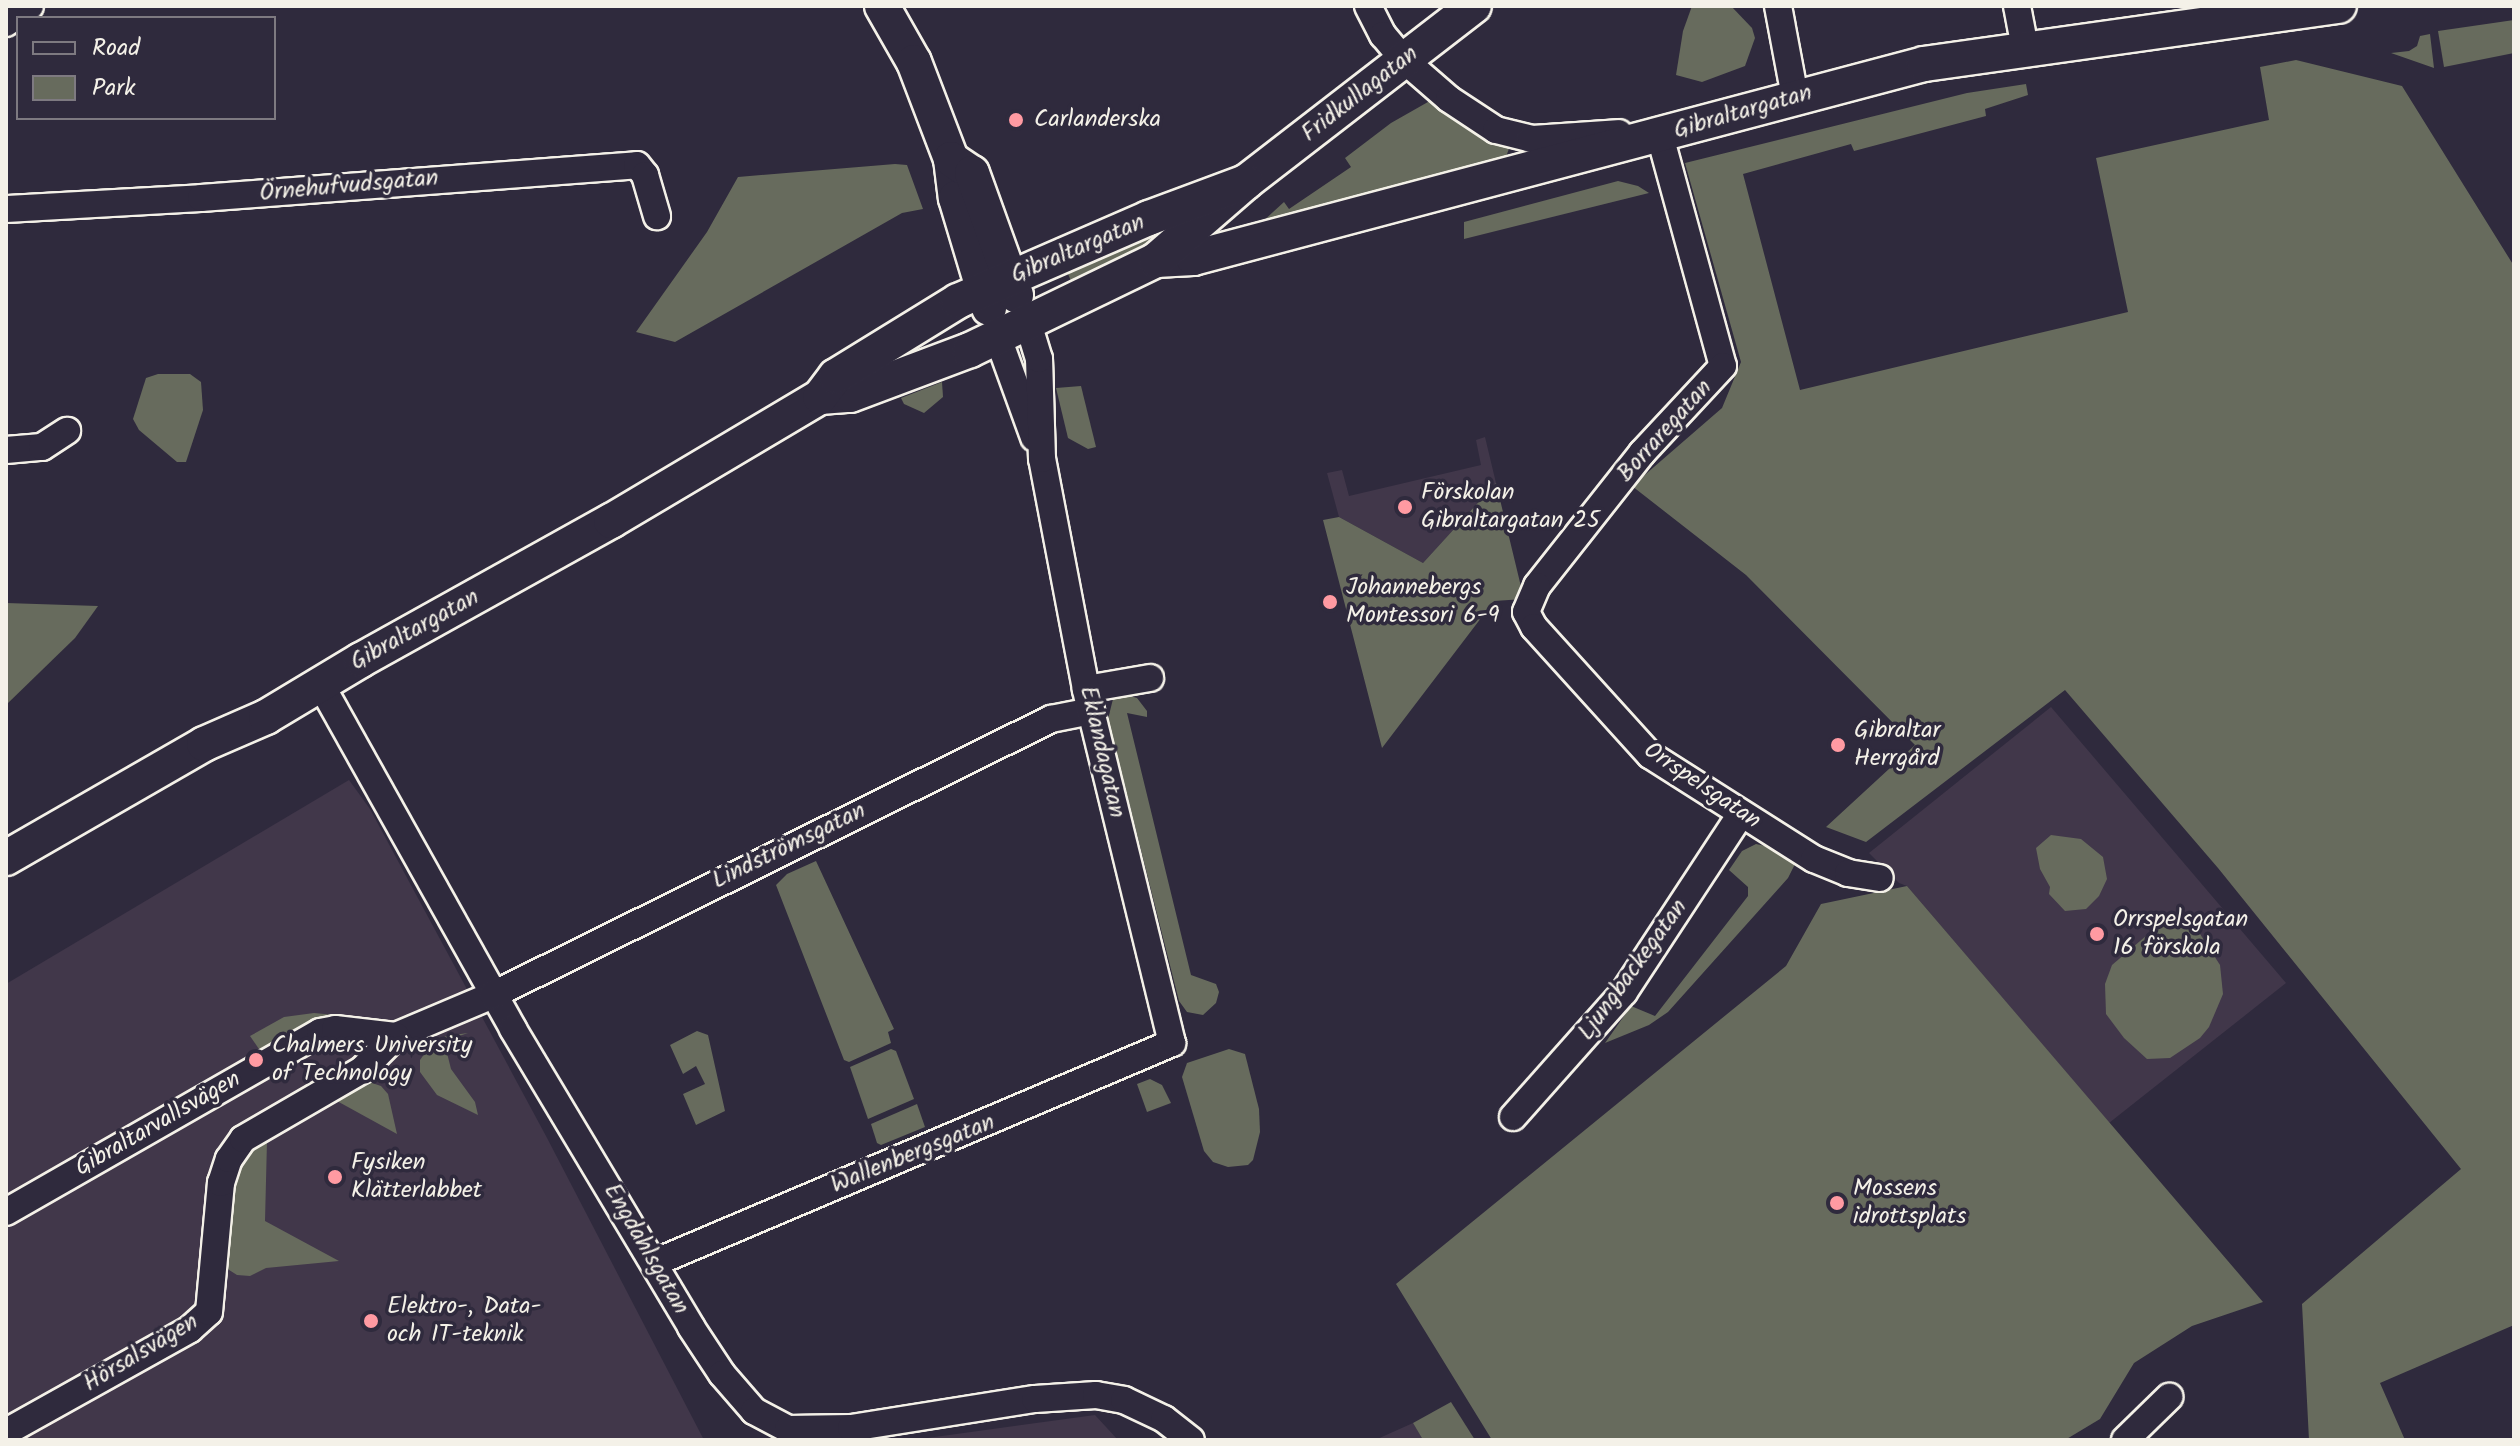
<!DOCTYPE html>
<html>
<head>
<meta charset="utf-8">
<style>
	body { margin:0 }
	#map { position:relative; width:2520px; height:1446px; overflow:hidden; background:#2f2a3d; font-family:Kalam,sans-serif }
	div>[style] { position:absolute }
	.built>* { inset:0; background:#41374a }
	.green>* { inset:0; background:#676b5d }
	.roads { filter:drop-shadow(2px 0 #f4f1e8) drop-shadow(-2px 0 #f4f1e8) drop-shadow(0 2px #f4f1e8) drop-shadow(0 -2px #f4f1e8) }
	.minor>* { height:26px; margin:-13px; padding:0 13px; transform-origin:13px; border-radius:13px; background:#2f2a3d }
	.tertiary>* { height:34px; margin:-17px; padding:0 17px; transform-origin:17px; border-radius:17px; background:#2f2a3d }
	.dots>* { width:22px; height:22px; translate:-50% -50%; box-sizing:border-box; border:4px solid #2f2a3d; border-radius:50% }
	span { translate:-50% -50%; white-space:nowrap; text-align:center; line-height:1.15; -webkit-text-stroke:7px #2f2a3d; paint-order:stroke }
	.street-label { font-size:24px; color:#f4f1e8 }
	.poi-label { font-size:24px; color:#f4f1e8 }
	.left { translate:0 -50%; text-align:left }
	.frame { position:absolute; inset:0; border:8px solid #f4f1e8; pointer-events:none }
	.legend { position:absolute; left:16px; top:16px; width:260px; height:104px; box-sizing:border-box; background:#2f2a3d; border:2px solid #7e7a81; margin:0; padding:10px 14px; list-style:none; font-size:24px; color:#f4f1e8 }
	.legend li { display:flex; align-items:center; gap:16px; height:40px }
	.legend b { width:40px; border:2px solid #7e7a81 }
</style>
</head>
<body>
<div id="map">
	<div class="built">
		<i style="clip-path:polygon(1485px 437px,1496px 483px,1423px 563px,1339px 517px,1327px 473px,1342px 470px,1349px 496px,1481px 465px,1476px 440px)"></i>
		<i style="clip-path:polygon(2051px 707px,2286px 983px,2109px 1123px,1907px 886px,1899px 883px,1869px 853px)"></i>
		<i style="clip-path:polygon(349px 780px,370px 809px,546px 1136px,704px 1440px,6px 1440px,6px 984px)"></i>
		<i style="clip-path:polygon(1095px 1415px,1118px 1440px,913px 1440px)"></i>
		<i style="clip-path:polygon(1413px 1423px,1423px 1440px,1375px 1440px)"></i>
	</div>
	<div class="green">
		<i style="clip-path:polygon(1692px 6px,1731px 6px,1752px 28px,1755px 38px,1745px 66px,1702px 82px,1676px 75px,1683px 31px)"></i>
		<i style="clip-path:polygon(2514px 20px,2514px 53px,2444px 67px,2438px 31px)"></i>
		<i style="clip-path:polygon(2430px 34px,2434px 68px,2391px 53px,2409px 51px,2417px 46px,2420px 36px)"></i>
		<i style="clip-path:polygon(2296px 60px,2402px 86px,2514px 266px,2514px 1325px,2380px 1383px,2405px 1440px,2309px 1440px,2302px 1304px,2461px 1169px,2218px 868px,2065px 690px,1866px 842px,1826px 827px,1915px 745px,1746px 575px,1632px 486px,1722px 408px,1741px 362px,1685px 163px,1967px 93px,2026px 84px,2028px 95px,1985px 109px,1986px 116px,1854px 151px,1851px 144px,1743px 174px,1800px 390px,2128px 312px,2096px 158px,2269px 120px,2260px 67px)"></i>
		<i style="clip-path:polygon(1435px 98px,1510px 146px,1504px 162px,1447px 172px,1261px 223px,1284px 202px,1289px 209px,1351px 167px,1345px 158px,1391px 123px)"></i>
		<i style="clip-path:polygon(895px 164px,907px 165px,923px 209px,902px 213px,675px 342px,636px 332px,707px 232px,738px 177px)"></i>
		<i style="clip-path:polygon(1618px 181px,1638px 186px,1649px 193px,1464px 239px,1464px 222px)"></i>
		<i style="clip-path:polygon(1154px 234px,1156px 241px,1073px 286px,1066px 269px)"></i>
		<i style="clip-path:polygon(158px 374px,190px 374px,201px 382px,203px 410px,186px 462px,177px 462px,139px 430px,133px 419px,146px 378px)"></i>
		<i style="clip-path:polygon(942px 382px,943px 397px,924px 413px,904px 404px,901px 398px)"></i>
		<i style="clip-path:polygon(1081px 386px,1096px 447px,1088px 449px,1068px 438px,1056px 388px)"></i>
		<i style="clip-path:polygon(1496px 483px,1524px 599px,1494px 601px,1382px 748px,1323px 520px,1339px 517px,1423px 563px)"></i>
		<i style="clip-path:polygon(6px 603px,98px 606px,75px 638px,6px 705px)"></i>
		<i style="clip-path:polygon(1124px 694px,1137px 698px,1147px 711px,1147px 717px,1127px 713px,1191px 975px,1216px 984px,1219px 992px,1216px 1003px,1203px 1015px,1187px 1012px,1179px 1001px,1108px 719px,1113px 699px)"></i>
		<i style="clip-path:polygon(2051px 835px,2081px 839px,2103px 857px,2107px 879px,2099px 896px,2086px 909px,2065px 911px,2049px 894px,2050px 887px,2040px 869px,2036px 848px)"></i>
		<i style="clip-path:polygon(1756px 844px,1770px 847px,1795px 864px,1788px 878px,1668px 1012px,1649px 1025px,1605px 1043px,1631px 1006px,1655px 1016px,1748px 896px,1748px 887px,1729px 870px,1742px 851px)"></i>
		<i style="clip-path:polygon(816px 861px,894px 1029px,888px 1032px,891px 1043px,849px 1062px,844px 1060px,776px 885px,787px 874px)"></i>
		<i style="clip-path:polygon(1907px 886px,2263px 1302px,2192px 1326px,2134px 1363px,2100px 1419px,2065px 1440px,1492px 1440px,1396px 1284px,1786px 966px,1821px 904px)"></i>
		<i style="clip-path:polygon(2174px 912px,2191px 920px,2220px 965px,2223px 994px,2209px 1027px,2200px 1038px,2170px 1058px,2147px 1059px,2124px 1038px,2106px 1014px,2105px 984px,2112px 965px)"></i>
		<i style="clip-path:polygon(314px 1013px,335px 1015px,261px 1052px,250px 1036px,284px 1017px)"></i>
		<i style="clip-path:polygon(697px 1031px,708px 1035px,725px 1111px,696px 1125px,683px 1094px,705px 1084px,696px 1066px,683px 1074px,670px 1045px)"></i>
		<i style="clip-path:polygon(468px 1033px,459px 1036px,447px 1053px,451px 1069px,475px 1102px,478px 1115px,437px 1095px,420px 1072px,420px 1060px,430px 1046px,446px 1036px)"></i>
		<i style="clip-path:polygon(891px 1049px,896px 1051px,914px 1099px,868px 1119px,850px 1067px)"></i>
		<i style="clip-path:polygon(1229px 1049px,1245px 1054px,1259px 1109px,1260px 1132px,1253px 1160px,1248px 1165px,1228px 1167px,1213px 1162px,1204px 1151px,1182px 1077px,1187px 1063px)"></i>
		<i style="clip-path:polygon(1150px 1079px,1162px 1085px,1171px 1103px,1147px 1112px,1137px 1084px)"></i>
		<i style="clip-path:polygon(372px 1083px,381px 1086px,388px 1094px,397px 1134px,337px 1101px,364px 1084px)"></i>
		<i style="clip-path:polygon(917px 1104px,925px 1127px,881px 1145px,877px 1143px,871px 1124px)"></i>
		<i style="clip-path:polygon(267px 1141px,265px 1221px,339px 1261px,266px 1268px,250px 1276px,237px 1275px,226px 1268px,225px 1207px,240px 1162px,259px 1142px)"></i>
		<i style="clip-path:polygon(1451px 1402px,1475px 1440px,1423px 1440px,1413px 1423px)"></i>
	</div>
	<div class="roads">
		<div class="minor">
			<i style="left:1368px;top:6px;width:33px;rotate:63deg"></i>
			<i style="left:1383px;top:35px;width:31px;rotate:50deg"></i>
			<i style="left:1403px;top:59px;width:61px;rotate:41deg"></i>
			<i style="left:1449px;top:99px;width:56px;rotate:33.4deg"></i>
			<i style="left:1496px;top:130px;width:36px;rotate:14deg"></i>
			<i style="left:1531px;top:139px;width:88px;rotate:-3.9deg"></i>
			<i style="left:1778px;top:6px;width:93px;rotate:79.4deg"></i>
			<i style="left:2017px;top:6px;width:43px;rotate:79.2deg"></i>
			<i style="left:6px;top:23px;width:29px;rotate:-35deg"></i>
			<i style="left:1660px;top:136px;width:238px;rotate:74.7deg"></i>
			<i style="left:1723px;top:366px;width:119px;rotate:133deg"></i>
			<i style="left:1642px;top:453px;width:169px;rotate:128.3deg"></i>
			<i style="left:1537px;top:586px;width:28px;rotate:113deg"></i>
			<i style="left:1526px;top:612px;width:17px;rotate:62deg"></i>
			<i style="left:1534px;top:627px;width:173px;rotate:47.8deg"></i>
			<i style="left:1650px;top:755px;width:194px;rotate:32.4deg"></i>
			<i style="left:1814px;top:859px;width:37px;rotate:22deg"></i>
			<i style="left:1848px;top:873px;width:32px;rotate:9deg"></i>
			<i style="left:6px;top:209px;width:195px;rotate:-3.2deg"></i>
			<i style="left:201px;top:198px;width:437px;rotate:-4.3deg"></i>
			<i style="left:637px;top:165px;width:13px;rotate:51deg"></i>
			<i style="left:645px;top:175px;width:43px;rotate:73.7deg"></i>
			<i style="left:997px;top:335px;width:109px;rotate:70.1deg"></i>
			<i style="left:6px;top:450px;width:36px;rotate:-5deg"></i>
			<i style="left:42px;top:447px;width:30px;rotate:-33deg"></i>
			<i style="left:321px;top:685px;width:394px;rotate:60.8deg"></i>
			<i style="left:513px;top:1029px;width:347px;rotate:59.1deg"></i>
			<i style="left:691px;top:1327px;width:56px;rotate:56.6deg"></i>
			<i style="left:722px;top:1374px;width:49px;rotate:49.1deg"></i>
			<i style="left:754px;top:1411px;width:38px;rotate:28deg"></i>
			<i style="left:788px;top:1429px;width:63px;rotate:-0.9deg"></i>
			<i style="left:851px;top:1428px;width:186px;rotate:-9deg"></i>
			<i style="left:1035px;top:1399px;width:61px;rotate:-3.8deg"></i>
			<i style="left:1096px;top:1395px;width:28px;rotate:10deg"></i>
			<i style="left:1124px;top:1400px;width:44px;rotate:25.4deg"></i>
			<i style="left:1164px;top:1419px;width:34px;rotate:38deg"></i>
			<i style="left:1086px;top:689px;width:65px;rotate:-9.8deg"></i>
			<i style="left:1513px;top:1117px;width:167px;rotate:-48.4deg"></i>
			<i style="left:1624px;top:992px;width:213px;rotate:-56.7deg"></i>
			<i style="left:6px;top:1212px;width:362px;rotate:-29.8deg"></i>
			<i style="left:320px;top:1032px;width:15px;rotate:-11deg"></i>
			<i style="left:335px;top:1029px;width:61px;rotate:6.5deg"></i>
			<i style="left:396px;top:1036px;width:105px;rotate:-22.9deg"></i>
			<i style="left:493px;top:995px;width:623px;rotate:-26.32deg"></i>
			<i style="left:1051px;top:719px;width:41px;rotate:-11.3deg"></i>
			<i style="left:654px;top:1263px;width:563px;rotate:-23.01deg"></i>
			<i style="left:1172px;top:1043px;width:364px;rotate:-103.7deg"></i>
			<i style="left:1086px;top:689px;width:234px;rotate:-100.8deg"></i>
			<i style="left:1042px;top:459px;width:100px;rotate:-91.7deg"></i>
			<i style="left:1039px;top:359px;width:39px;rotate:-107deg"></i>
			<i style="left:6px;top:1432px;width:211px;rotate:-29.2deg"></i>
			<i style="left:190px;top:1329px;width:25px;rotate:-42deg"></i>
			<i style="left:209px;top:1312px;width:130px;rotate:-84.7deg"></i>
			<i style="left:221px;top:1183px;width:25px;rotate:-72deg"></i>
			<i style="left:229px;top:1159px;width:24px;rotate:-55deg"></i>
			<i style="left:243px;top:1139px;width:138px;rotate:-30.1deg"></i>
			<i style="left:362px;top:1070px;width:48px;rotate:-45deg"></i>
			<i style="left:2125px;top:1440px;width:62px;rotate:-44.3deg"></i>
		</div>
		<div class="tertiary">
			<i style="left:882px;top:6px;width:64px;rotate:60.3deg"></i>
			<i style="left:914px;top:62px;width:104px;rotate:69.1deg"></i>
			<i style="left:951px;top:159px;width:39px;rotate:83deg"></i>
			<i style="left:956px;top:198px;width:115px;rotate:73.3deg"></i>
			<i style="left:951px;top:159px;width:25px;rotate:34deg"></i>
			<i style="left:972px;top:173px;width:130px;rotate:70.2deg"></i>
			<i style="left:1156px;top:260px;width:37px;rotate:-3deg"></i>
			<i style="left:1193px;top:258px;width:756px;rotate:-14.86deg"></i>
			<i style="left:1924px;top:64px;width:419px;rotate:-8deg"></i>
			<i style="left:820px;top:397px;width:30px;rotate:-4deg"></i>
			<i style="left:850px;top:395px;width:128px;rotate:-20.6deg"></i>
			<i style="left:970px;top:350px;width:207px;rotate:-25.8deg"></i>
			<i style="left:1156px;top:260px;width:119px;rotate:-40.9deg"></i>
			<i style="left:1246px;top:182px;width:288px;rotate:-37.7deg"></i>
			<i style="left:6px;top:858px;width:228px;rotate:-29.9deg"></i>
			<i style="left:204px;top:744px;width:68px;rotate:-23.5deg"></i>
			<i style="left:266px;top:717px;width:111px;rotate:-31deg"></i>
			<i style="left:361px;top:660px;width:286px;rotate:-29.1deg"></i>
			<i style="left:611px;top:521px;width:243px;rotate:-30.7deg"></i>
			<i style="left:820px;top:397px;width:26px;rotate:-53deg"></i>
			<i style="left:836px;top:376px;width:143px;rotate:-31.6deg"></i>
			<i style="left:958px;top:301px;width:208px;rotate:-23.5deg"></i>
			<i style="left:1149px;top:218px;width:103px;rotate:-20.4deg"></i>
		</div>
	</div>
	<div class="dots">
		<i style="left:1016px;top:120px;background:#ff9aa2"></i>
		<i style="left:1405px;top:507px;background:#ff9aa2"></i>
		<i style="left:1330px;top:602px;background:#ff9aa2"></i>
		<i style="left:1838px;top:745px;background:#ff9aa2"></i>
		<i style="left:2097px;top:934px;background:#ff9aa2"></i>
		<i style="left:256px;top:1060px;background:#ff9aa2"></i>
		<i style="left:335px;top:1177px;background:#ff9aa2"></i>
		<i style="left:1837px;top:1203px;background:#ff9aa2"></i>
		<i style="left:371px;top:1321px;background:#ff9aa2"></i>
	</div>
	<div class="street-label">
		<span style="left:1360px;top:94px;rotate:-38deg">Fridkullagatan</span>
		<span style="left:1743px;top:112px;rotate:-16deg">Gibraltargatan</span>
		<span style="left:349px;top:186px;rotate:-5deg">Örnehufvudsgatan</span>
		<span style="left:1078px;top:249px;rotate:-23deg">Gibraltargatan</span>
		<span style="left:1665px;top:431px;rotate:-48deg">Borraregatan</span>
		<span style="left:415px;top:630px;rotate:-29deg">Gibraltargatan</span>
		<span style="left:1102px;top:752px;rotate:77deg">Eklandagatan</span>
		<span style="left:1702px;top:786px;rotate:34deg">Orrspelsgatan</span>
		<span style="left:789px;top:846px;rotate:-26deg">Lindströmsgatan</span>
		<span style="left:1633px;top:970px;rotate:-54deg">Ljungbackegatan</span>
		<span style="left:158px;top:1124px;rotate:-30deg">Gibraltarvallsvägen</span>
		<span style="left:913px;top:1154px;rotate:-22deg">Wallenbergsgatan</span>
		<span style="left:646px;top:1249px;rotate:60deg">Engdahlsgatan</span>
		<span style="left:141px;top:1353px;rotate:-31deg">Hörsalsvägen</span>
	</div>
	<div class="poi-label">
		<span class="left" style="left:1034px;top:120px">Carlanderska</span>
		<span class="left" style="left:1421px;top:507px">Förskolan<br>Gibraltargatan 25</span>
		<span class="left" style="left:1346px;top:602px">Johannebergs<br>Montessori 6-9</span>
		<span class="left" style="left:1854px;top:745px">Gibraltar<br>Herrgård</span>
		<span class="left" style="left:2113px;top:934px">Orrspelsgatan<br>16 förskola</span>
		<span class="left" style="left:272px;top:1060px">Chalmers University<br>of Technology</span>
		<span class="left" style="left:351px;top:1177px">Fysiken<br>Klätterlabbet</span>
		<span class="left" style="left:1853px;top:1203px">Mossens<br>idrottsplats</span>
		<span class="left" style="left:387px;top:1321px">Elektro-, Data-<br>och IT-teknik</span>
	</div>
	<div class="frame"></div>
	<ul class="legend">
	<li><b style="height:10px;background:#2f2a3d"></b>Road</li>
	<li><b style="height:22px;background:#676b5d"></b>Park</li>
	</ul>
</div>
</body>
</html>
